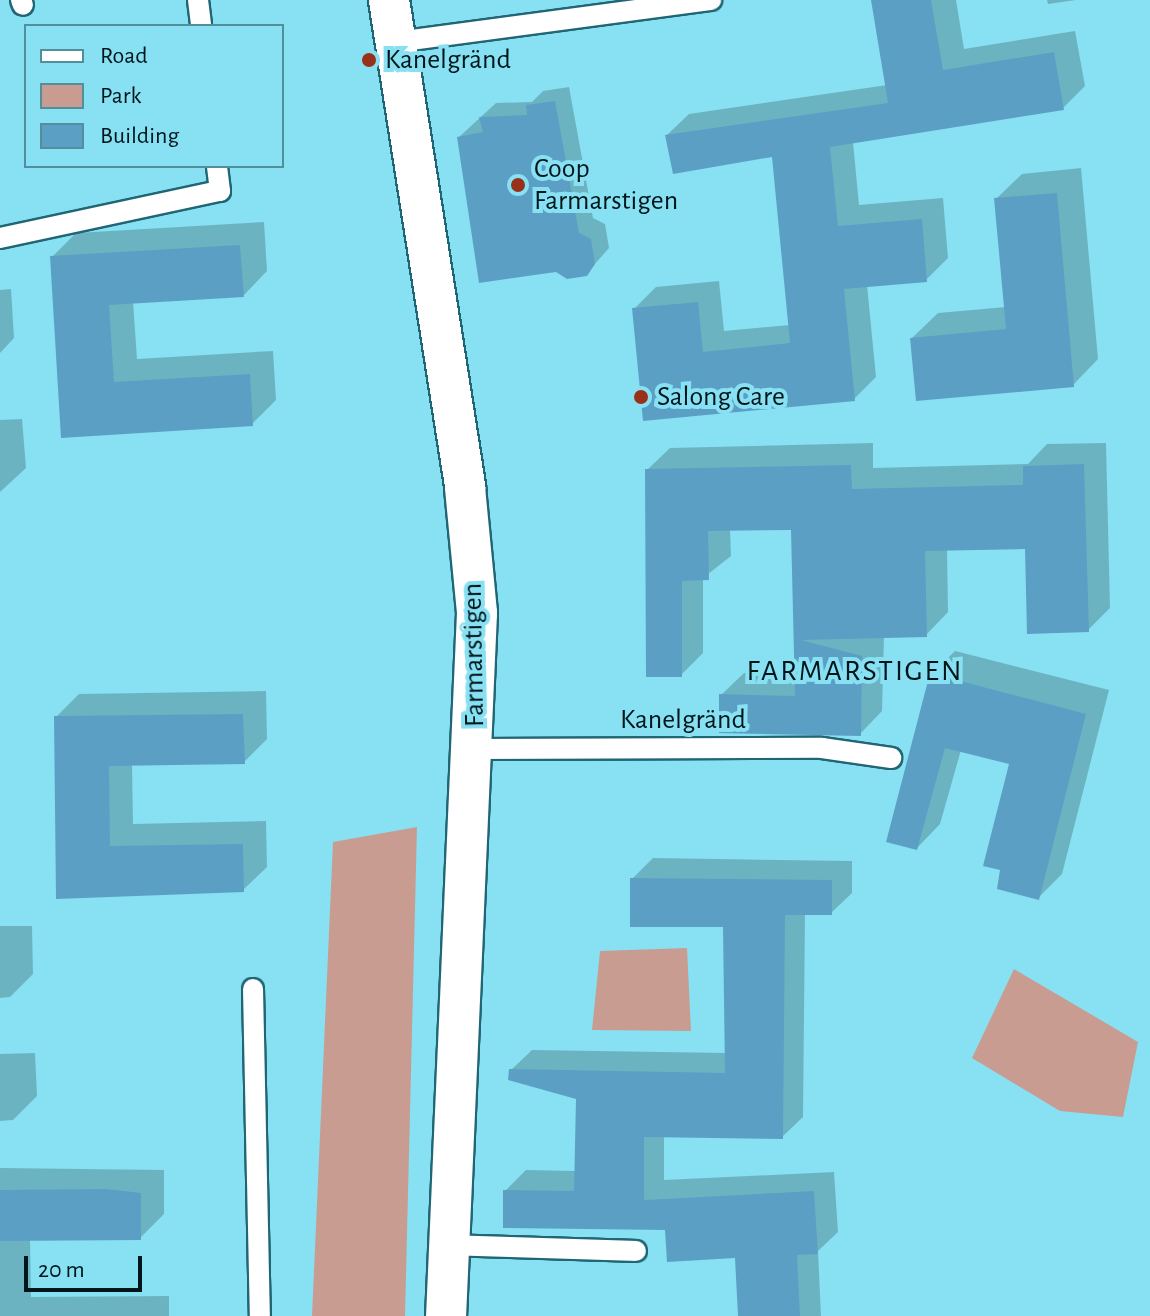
<!DOCTYPE html>
<html>
<head>
<meta charset="utf-8">
<style>
	body { margin:0 }
	#map { position:relative; width:1150px; height:1316px; overflow:hidden; background:#88e0f3; font-family:"Alegreya Sans",sans-serif }
	div>[style] { position:absolute }
	.green>* { inset:0; background:#c89c91 }
	.shadow>* { inset:0; background:#0003 }
	.building>* { inset:0; background:#5ba0c4 }
	.roads { filter:drop-shadow(2px 0 #206674) drop-shadow(-2px 0 #206674) drop-shadow(0 2px #206674) drop-shadow(0 -2px #206674) }
	.lane>* { height:20px; margin:-10px; padding:0 10px; transform-origin:10px; border-radius:10px; background:#fff }
	.street>* { height:40px; margin:-20px; padding:0 20px; transform-origin:20px; border-radius:20px; background:#fff }
	.dots>* { width:22px; height:22px; translate:-50% -50%; box-sizing:border-box; border:4px solid #88e0f3; border-radius:50% }
	span { translate:-50% -50%; white-space:nowrap; text-align:center; line-height:1.15; -webkit-text-stroke:8px #88e0f3; paint-order:stroke }
	.poi-label { font-size:28px; color:#00161b }
	.left { translate:0 -50%; text-align:left }
	.street-label { font-size:28px; color:#00161b }
	.neighbourhood-label { font-size:30px; color:#00161b; letter-spacing:2px }
	.legend { position:absolute; left:24px; top:24px; width:260px; height:144px; box-sizing:border-box; background:#88e0f3; border:2px solid #528f9d; margin:0; padding:10px 14px; list-style:none; font-size:24px; color:#00161b }
	.legend li { display:flex; align-items:center; gap:16px; height:40px }
	.legend b { width:40px; border:2px solid #528f9d }
	.scale { position:absolute; left:24px; top:1256px; width:118px; height:36px; box-sizing:border-box; border:4px solid #00161b; border-top:0; padding-left:10px; font-size:24px; line-height:28px; white-space:nowrap; color:#00161b; -webkit-text-stroke:6px #88e0f3; paint-order:stroke }
</style>
</head>
<body>
<div id="map">
	<div class="green">
		<i style="clip-path:polygon(417px 827px,405px 1316px,312px 1316px,333px 842px)"></i>
		<i style="clip-path:polygon(687px 948px,691px 1031px,592px 1030px,600px 951px)"></i>
		<i style="clip-path:polygon(1014px 969px,1138px 1042px,1123px 1117px,1060px 1111px,972px 1058px)"></i>
	</div>
	<div class="shadow">
		<i style="clip-path:polygon(873px 0,956px 0,964px 49px,1075px 31px,1085px 86px,1063px 108px,853px 142px,859px 205px,943px 198px,948px 258px,926px 280px,867px 285px,876px 377px,854px 399px,645px 419px,634px 309px,656px 287px,719px 281px,724px 331px,790px 325px,774px 155px,667px 135px,689px 114px,887px 85px)"></i>
		<i style="clip-path:polygon(1047px 0,1076px 0,1048px 4px)"></i>
		<i style="clip-path:polygon(569px 87px,593px 218px,605px 224px,609px 248px,586px 274px,459px 137px,496px 103px,532px 102px,543px 91px)"></i>
		<i style="clip-path:polygon(1081px 168px,1098px 359px,1073px 385px,912px 338px,938px 313px,1006px 307px,996px 199px,1022px 174px)"></i>
		<i style="clip-path:polygon(264px 222px,267px 271px,244px 295px,133px 301px,137px 359px,273px 351px,276px 400px,252px 424px,63px 435px,52px 257px,76px 233px)"></i>
		<i style="clip-path:polygon(11px 289px,14px 338px,0 353px,0 290px)"></i>
		<i style="clip-path:polygon(22px 419px,26px 468px,0 492px,0 420px)"></i>
		<i style="clip-path:polygon(873px 443px,873px 468px,1028px 464px,1047px 444px,1106px 443px,1110px 608px,1088px 630px,1027px 546px,947px 549px,948px 612px,926px 635px,884px 636px,882px 711px,860px 734px,721px 695px,744px 673px,797px 674px,793px 528px,730px 529px,731px 556px,703px 578px,703px 653px,681px 675px,647px 470px,670px 448px)"></i>
		<i style="clip-path:polygon(955px 651px,1109px 690px,1062px 874px,1039px 897px,1012px 762px,961px 750px,940px 824px,917px 848px,932px 674px)"></i>
		<i style="clip-path:polygon(266px 691px,267px 739px,244px 762px,132px 764px,133px 824px,266px 821px,267px 867px,243px 890px,58px 897px,56px 717px,79px 694px)"></i>
		<i style="clip-path:polygon(653px 858px,852px 861px,852px 893px,831px 913px,805px 913px,803px 1117px,782px 1137px,664px 1135px,664px 1180px,834px 1172px,838px 1232px,818px 1251px,821px 1316px,740px 1316px,737px 1256px,667px 1228px,505px 1191px,526px 1170px,576px 1171px,578px 1098px,511px 1070px,532px 1050px,727px 1053px,725px 925px,632px 879px)"></i>
		<i style="clip-path:polygon(0 926px,32px 926px,33px 974px,10px 997px,0 998px)"></i>
		<i style="clip-path:polygon(35px 1053px,37px 1096px,13px 1120px,0 1121px,0 1054px)"></i>
		<i style="clip-path:polygon(0 1168px,164px 1170px,164px 1214px,140px 1238px,30px 1239px,31px 1297px,169px 1296px,169px 1316px,0 1316px)"></i>
	</div>
	<div class="building">
		<i style="clip-path:polygon(871px 0,931px 0,943px 70px,1054px 52px,1064px 110px,830px 147px,838px 226px,922px 219px,927px 282px,844px 289px,855px 401px,643px 421px,632px 308px,698px 302px,703px 352px,790px 343px,772px 157px,673px 174px,665px 135px,888px 103px)"></i>
		<i style="clip-path:polygon(555px 101px,579px 233px,591px 239px,595px 264px,587px 276px,567px 279px,556px 272px,479px 283px,457px 137px,483px 132px,479px 117px,527px 115px,526px 105px)"></i>
		<i style="clip-path:polygon(1057px 193px,1074px 387px,916px 401px,910px 338px,1006px 329px,994px 198px)"></i>
		<i style="clip-path:polygon(240px 245px,244px 297px,109px 305px,114px 382px,250px 374px,253px 426px,61px 438px,50px 256px)"></i>
		<i style="clip-path:polygon(1084px 464px,1089px 632px,1027px 634px,1025px 549px,925px 551px,927px 637px,801px 640px,862px 656px,861px 736px,719px 733px,719px 694px,795px 696px,791px 530px,708px 531px,709px 580px,682px 581px,682px 677px,646px 677px,645px 469px,851px 465px,852px 489px,1023px 485px,1023px 466px)"></i>
		<i style="clip-path:polygon(930px 673px,1086px 714px,1039px 900px,997px 889px,1000px 870px,983px 866px,1009px 764px,945px 748px,917px 850px,886px 842px)"></i>
		<i style="clip-path:polygon(243px 714px,245px 764px,109px 766px,110px 846px,243px 844px,244px 892px,56px 899px,54px 716px)"></i>
		<i style="clip-path:polygon(630px 878px,832px 880px,832px 915px,785px 915px,783px 1139px,644px 1137px,644px 1200px,814px 1191px,818px 1254px,797px 1255px,800px 1316px,738px 1316px,735px 1258px,667px 1262px,665px 1230px,503px 1228px,503px 1190px,574px 1191px,576px 1099px,508px 1080px,509px 1069px,725px 1073px,723px 927px,630px 927px)"></i>
		<i style="clip-path:polygon(106px 1189px,141px 1193px,141px 1240px,0 1241px,0 1190px)"></i>
	</div>
	<div class="roads">
		<div class="lane">
			<i style="left:21px;top:0;width:5px;rotate:68deg"></i>
			<i style="left:198px;top:0;width:26px;rotate:83deg"></i>
			<i style="left:396px;top:42px;width:318px;rotate:-7.6deg"></i>
			<i style="left:0;top:238px;width:225px;rotate:-12.1deg"></i>
			<i style="left:220px;top:191px;width:25px;rotate:-97deg"></i>
			<i style="left:475px;top:749px;width:347px;rotate:-0.2deg"></i>
			<i style="left:822px;top:748px;width:70px;rotate:8.2deg"></i>
			<i style="left:253px;top:989px;width:327px;rotate:88.8deg"></i>
			<i style="left:448px;top:1245px;width:188px;rotate:1.8deg"></i>
		</div>
		<div class="street">
			<i style="left:389px;top:0;width:494px;rotate:81.1deg"></i>
			<i style="left:465px;top:488px;width:126px;rotate:84.5deg"></i>
			<i style="left:477px;top:613px;width:704px;rotate:92.52deg"></i>
		</div>
	</div>
	<div class="dots">
		<i style="left:369px;top:60px;background:#99301a"></i>
		<i style="left:518px;top:185px;background:#99301a"></i>
		<i style="left:641px;top:397px;background:#99301a"></i>
	</div>
	<div class="poi-label">
		<span class="left" style="left:385px;top:60px">Kanelgränd</span>
		<span class="left" style="left:534px;top:185px">Coop<br>Farmarstigen</span>
		<span class="left" style="left:657px;top:397px">Salong Care</span>
	</div>
	<div class="street-label">
		<span style="left:474px;top:655px;rotate:-91deg">Farmarstigen</span>
		<span style="left:683px;top:720px">Kanelgränd</span>
	</div>
	<div class="neighbourhood-label">
		<span style="left:855px;top:671px">FARMARSTIGEN</span>
	</div>
	<ul class="legend">
	<li><b style="height:10px;background:#fff"></b>Road</li>
	<li><b style="height:22px;background:#c89c91"></b>Park</li>
	<li><b style="height:22px;background:#5ba0c4"></b>Building</li>
	</ul>
	<div class="scale">20 m</div>
</div>
</body>
</html>
